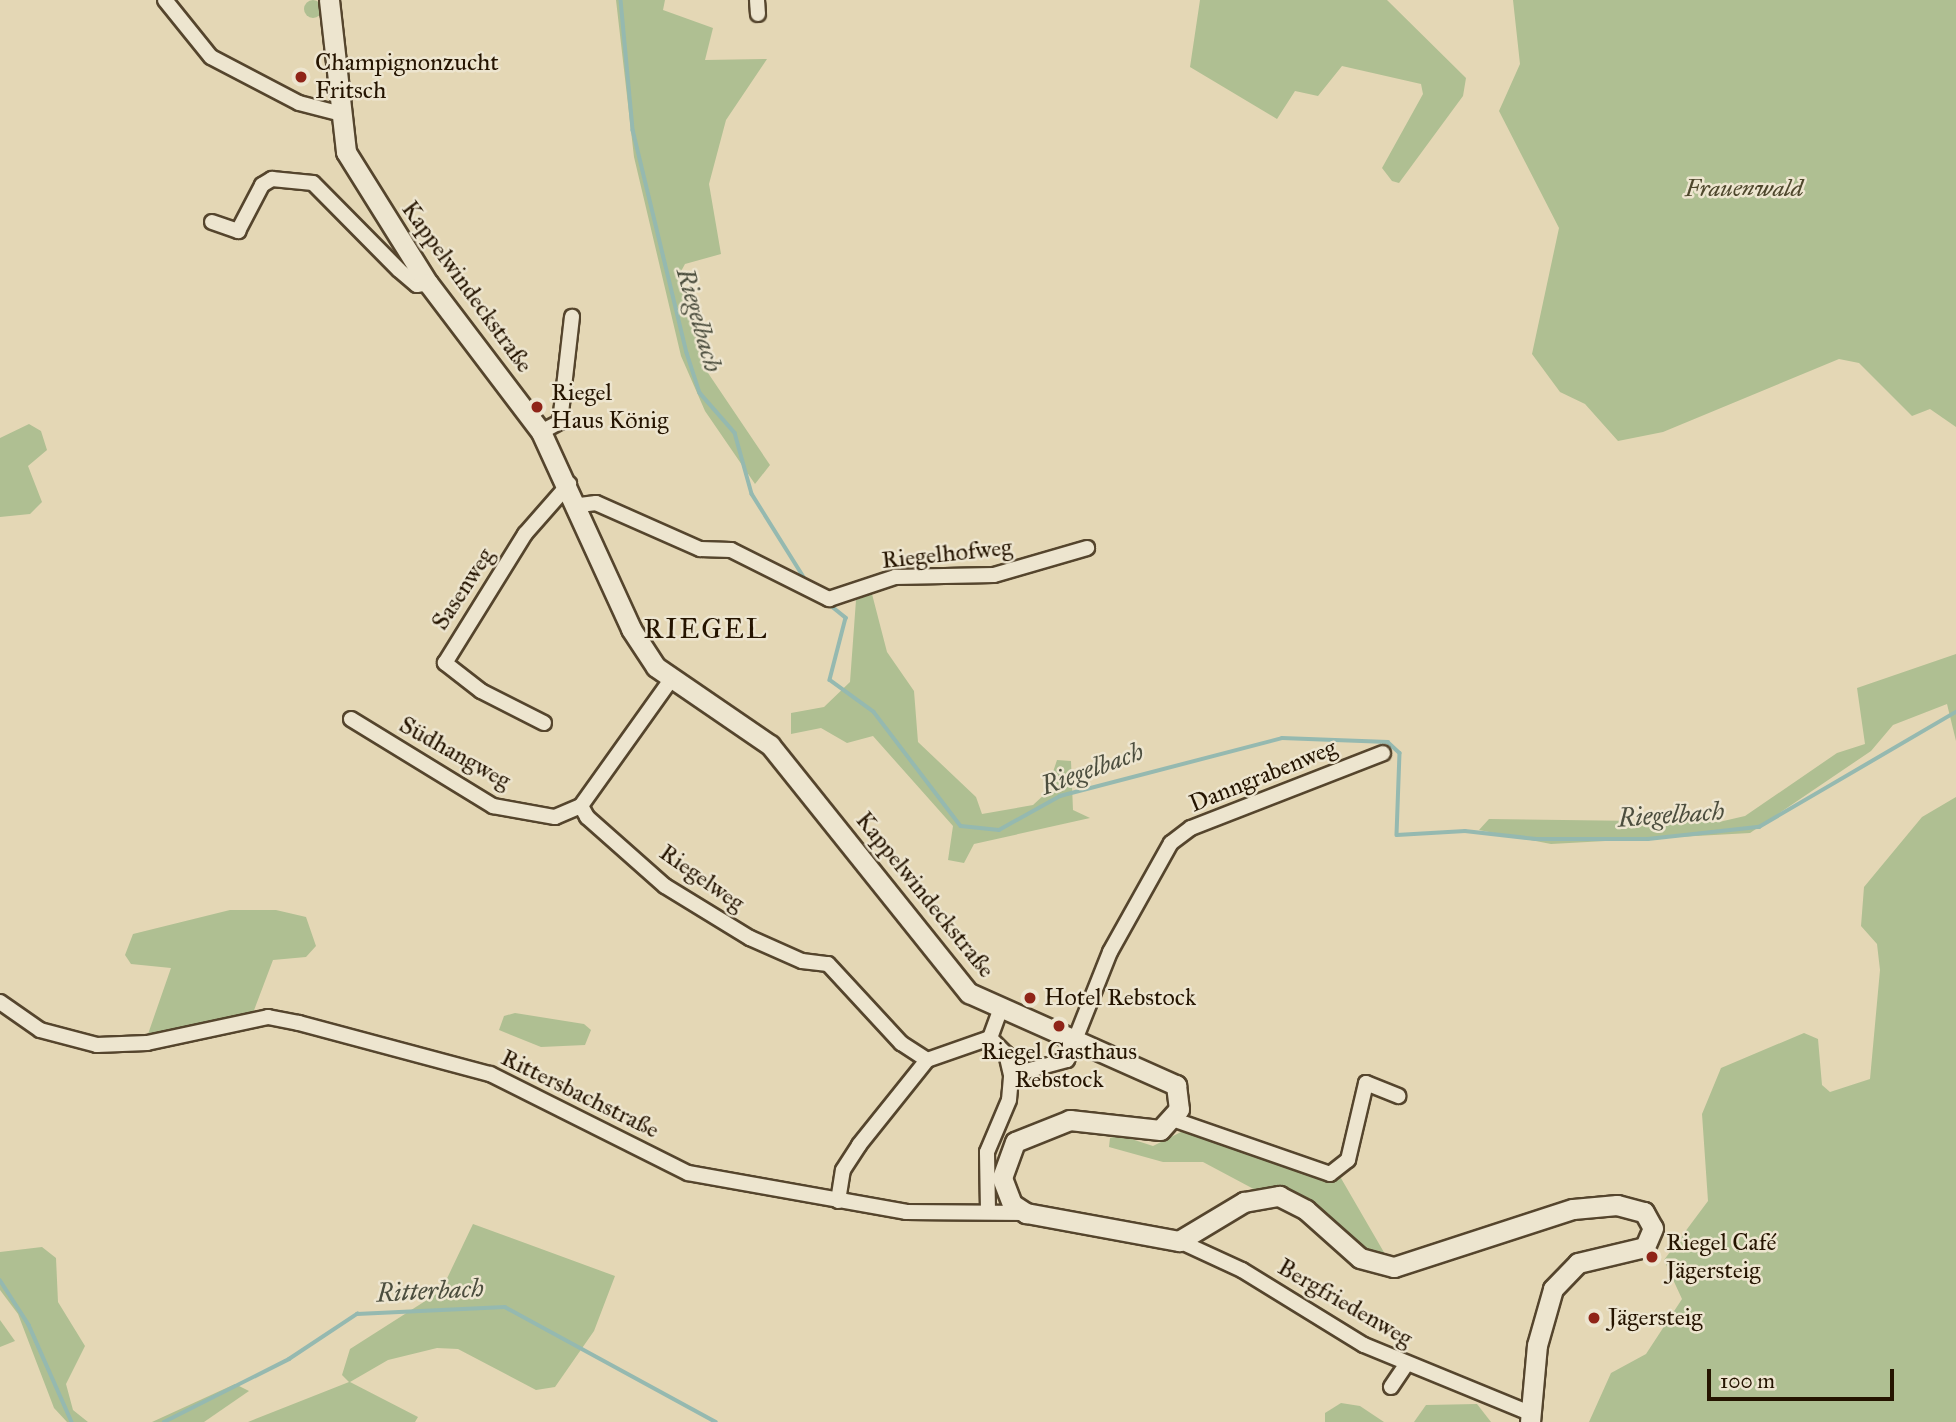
<!DOCTYPE html>
<html>
<head>
<meta charset="utf-8">
<style>
	body { margin:0 }
	#map { position:relative; width:1956px; height:1422px; overflow:hidden; background:#e4d7b5; font-family:"IM FELL Great Primer",serif }
	div>[style] { position:absolute }
	.green>* { inset:0; background:#afbf92 }
	.round { border-radius:50% }
	.stream>* { height:3.5px; margin:-1.75px; padding:0 1.75px; transform-origin:1.75px; border-radius:1.75px; background:#95b9b0 }
	.roads { filter:drop-shadow(2px 0 #55452d) drop-shadow(-2px 0 #55452d) drop-shadow(0 2px #55452d) drop-shadow(0 -2px #55452d) }
	.street>* { height:14px; margin:-7px; padding:0 7px; transform-origin:7px; border-radius:7px; background:#ede5cf }
	.secondary>* { height:19px; margin:-9.5px; padding:0 9.5px; transform-origin:9.5px; border-radius:9.5px; background:#ede5cf }
	.dots>* { width:19px; height:19px; translate:-50% -50%; box-sizing:border-box; border:4px solid #ede5cf; border-radius:50% }
	span { translate:-50% -50%; white-space:nowrap; text-align:center; line-height:1.15; -webkit-text-stroke:5px #ede5cf; paint-order:stroke }
	.poi-label { font-size:24px; color:#251400 }
	.left { translate:0 -50%; text-align:left }
	.park-label { font-size:24px; color:#4e472c; font-style:italic }
	.street-label { font-size:24px; color:#251400 }
	.water-label { font-size:26px; color:#4c4e3e; font-style:italic }
	.quarter-label { font-size:28px; color:#251400; letter-spacing:2px }
	.scale { position:absolute; left:1707px; top:1369px; width:187px; height:32px; box-sizing:border-box; border:4px solid #251400; border-top:0; padding-left:9px; font-size:21px; line-height:24px; white-space:nowrap; color:#251400; -webkit-text-stroke:5px #ede5cf; paint-order:stroke }
</style>
</head>
<body>
<div id="map">
	<div class="green">
		<i style="clip-path:polygon(616px 0,665px 0,663px 10px,713px 28px,705px 60px,767px 59px,726px 120px,709px 184px,721px 254px,685px 264px,679px 275px,706px 370px,770px 465px,755px 484px,705px 411px,681px 356px,634px 157px)"></i>
		<i style="clip-path:polygon(1200px 0,1387px 0,1466px 78px,1463px 96px,1399px 183px,1392px 181px,1382px 168px,1423px 94px,1421px 84px,1342px 66px,1318px 96px,1295px 91px,1277px 119px,1190px 67px)"></i>
		<i style="clip-path:polygon(1513px 0,1956px 0,1956px 427px,1930px 409px,1912px 416px,1859px 363px,1839px 359px,1663px 432px,1618px 441px,1585px 404px,1560px 392px,1532px 354px,1559px 228px,1499px 111px,1520px 64px)"></i>
		<i class="round" style="left:304px;top:0;width:18px;height:18px"></i>
		<i style="clip-path:polygon(29px 424px,41px 431px,47px 450px,28px 466px,42px 502px,30px 514px,0 517px,0 438px)"></i>
		<i style="clip-path:polygon(872px 594px,887px 652px,914px 691px,918px 742px,976px 797px,982px 814px,1033px 805px,1046px 793px,1057px 760px,1071px 761px,1073px 810px,1090px 818px,974px 844px,964px 863px,948px 860px,953px 826px,873px 736px,847px 743px,821px 728px,791px 734px,791px 713px,824px 707px,850px 682px,856px 600px)"></i>
		<i style="clip-path:polygon(1956px 654px,1956px 741px,1947px 704px,1893px 725px,1871px 751px,1750px 833px,1551px 844px,1479px 830px,1489px 819px,1719px 822px,1745px 816px,1837px 753px,1865px 744px,1857px 688px)"></i>
		<i style="clip-path:polygon(1956px 797px,1956px 1422px,1589px 1422px,1611px 1373px,1646px 1354px,1682px 1299px,1664px 1260px,1708px 1201px,1702px 1114px,1721px 1068px,1804px 1033px,1818px 1039px,1822px 1085px,1830px 1092px,1870px 1079px,1880px 970px,1877px 944px,1861px 926px,1864px 887px,1922px 817px)"></i>
		<i style="clip-path:polygon(230px 910px,276px 910px,306px 917px,316px 946px,306px 957px,273px 960px,253px 1013px,147px 1037px,171px 968px,131px 964px,125px 955px,133px 934px)"></i>
		<i style="clip-path:polygon(515px 1013px,584px 1024px,591px 1030px,585px 1045px,541px 1047px,499px 1030px,504px 1016px)"></i>
		<i style="clip-path:polygon(1181px 1132px,1222px 1137px,1338px 1173px,1389px 1261px,1203px 1162px,1163px 1162px,1109px 1147px,1110px 1138px,1119px 1135px,1153px 1146px)"></i>
		<i style="clip-path:polygon(473px 1224px,615px 1276px,594px 1331px,555px 1387px,536px 1390px,458px 1349px,437px 1348px,388px 1360px,350px 1382px,418px 1417px,415px 1422px,248px 1422px,349px 1382px,342px 1375px,350px 1349px,441px 1291px)"></i>
		<i style="clip-path:polygon(42px 1247px,56px 1258px,58px 1302px,85px 1346px,66px 1384px,73px 1410px,88px 1422px,67px 1422px,54px 1408px,18px 1314px,0 1290px,0 1252px)"></i>
		<i style="clip-path:polygon(0 1320px,15px 1341px,0 1347px)"></i>
		<i style="clip-path:polygon(235px 1384px,249px 1391px,204px 1422px,152px 1422px)"></i>
		<i style="clip-path:polygon(1341px 1403px,1360px 1406px,1384px 1422px,1325px 1422px,1325px 1413px)"></i>
		<i style="clip-path:polygon(1477px 1404px,1491px 1422px,1414px 1422px,1426px 1405px)"></i>
	</div>
	<div class="stream">
		<i style="left:621px;top:0;width:131px;rotate:84.7deg"></i>
		<i style="left:633px;top:130px;width:229px;rotate:76.4deg"></i>
		<i style="left:687px;top:353px;width:42px;rotate:72deg"></i>
		<i style="left:700px;top:393px;width:53px;rotate:48.8deg"></i>
		<i style="left:735px;top:433px;width:63px;rotate:74.4deg"></i>
		<i style="left:752px;top:494px;width:104px;rotate:58deg"></i>
		<i style="left:829px;top:604px;width:22px;rotate:39deg"></i>
		<i style="left:846px;top:618px;width:64px;rotate:104.5deg"></i>
		<i style="left:830px;top:680px;width:54px;rotate:36deg"></i>
		<i style="left:874px;top:712px;width:143px;rotate:52.7deg"></i>
		<i style="left:961px;top:826px;width:38px;rotate:6deg"></i>
		<i style="left:999px;top:830px;width:70px;rotate:-29.1deg"></i>
		<i style="left:1060px;top:796px;width:229px;rotate:-14.6deg"></i>
		<i style="left:1282px;top:738px;width:106px;rotate:2.2deg"></i>
		<i style="left:1388px;top:742px;width:16px;rotate:43deg"></i>
		<i style="left:1400px;top:753px;width:82px;rotate:92.1deg"></i>
		<i style="left:1397px;top:835px;width:68px;rotate:-3.4deg"></i>
		<i style="left:1465px;top:831px;width:71px;rotate:6.4deg"></i>
		<i style="left:1536px;top:839px;width:112px"></i>
		<i style="left:1648px;top:839px;width:112px;rotate:-6.2deg"></i>
		<i style="left:1759px;top:827px;width:228px;rotate:-30.3deg"></i>
		<i style="left:0;top:1280px;width:54px;rotate:57.2deg"></i>
		<i style="left:29px;top:1325px;width:106px;rotate:66.1deg"></i>
		<i style="left:164px;top:1422px;width:140px;rotate:-26.7deg"></i>
		<i style="left:289px;top:1359px;width:82px;rotate:-33.5deg"></i>
		<i style="left:357px;top:1314px;width:148px;rotate:-2.7deg"></i>
		<i style="left:505px;top:1307px;width:240px;rotate:28.6deg"></i>
	</div>
	<div class="roads">
		<div class="street">
			<i style="left:165px;top:0;width:73px;rotate:51.1deg"></i>
			<i style="left:211px;top:57px;width:99px;rotate:27.6deg"></i>
			<i style="left:299px;top:103px;width:40px;rotate:14.4deg"></i>
			<i style="left:757px;top:0;width:14px;rotate:86deg"></i>
			<i style="left:212px;top:222px;width:28px;rotate:19deg"></i>
			<i style="left:238px;top:231px;width:52px;rotate:-62.4deg"></i>
			<i style="left:262px;top:185px;width:12px;rotate:-31deg"></i>
			<i style="left:272px;top:179px;width:41px;rotate:5.6deg"></i>
			<i style="left:313px;top:183px;width:122px;rotate:45.3deg"></i>
			<i style="left:399px;top:270px;width:23px;rotate:40deg"></i>
			<i style="left:417px;top:285px;width:11px;rotate:-10deg"></i>
			<i style="left:541px;top:432px;width:21px;rotate:-28deg"></i>
			<i style="left:560px;top:422px;width:106px;rotate:-83.5deg"></i>
			<i style="left:580px;top:505px;width:16px;rotate:-7deg"></i>
			<i style="left:596px;top:503px;width:114px;rotate:23.9deg"></i>
			<i style="left:700px;top:549px;width:31px;rotate:2deg"></i>
			<i style="left:731px;top:550px;width:110px;rotate:26.6deg"></i>
			<i style="left:829px;top:599px;width:70px;rotate:-18.4deg"></i>
			<i style="left:895px;top:577px;width:99px;rotate:-1.2deg"></i>
			<i style="left:994px;top:575px;width:97px;rotate:-16.2deg"></i>
			<i style="left:670px;top:681px;width:153px;rotate:125.5deg"></i>
			<i style="left:581px;top:806px;width:13px;rotate:61deg"></i>
			<i style="left:587px;top:817px;width:104px;rotate:41.5deg"></i>
			<i style="left:665px;top:886px;width:100px;rotate:31.5deg"></i>
			<i style="left:750px;top:938px;width:57px;rotate:23.9deg"></i>
			<i style="left:802px;top:961px;width:26px;rotate:7deg"></i>
			<i style="left:828px;top:964px;width:108px;rotate:47.3deg"></i>
			<i style="left:901px;top:1043px;width:31px;rotate:33deg"></i>
			<i style="left:351px;top:719px;width:167px;rotate:31.5deg"></i>
			<i style="left:493px;top:806px;width:63px;rotate:10.1deg"></i>
			<i style="left:555px;top:817px;width:28px;rotate:-23deg"></i>
			<i style="left:544px;top:723px;width:71px;rotate:-153.1deg"></i>
			<i style="left:481px;top:691px;width:46px;rotate:-142.1deg"></i>
			<i style="left:445px;top:663px;width:152px;rotate:-58.2deg"></i>
			<i style="left:525px;top:534px;width:67px;rotate:-48.7deg"></i>
			<i style="left:0;top:1002px;width:49px;rotate:35deg"></i>
			<i style="left:40px;top:1030px;width:59px;rotate:14.7deg"></i>
			<i style="left:97px;top:1045px;width:50px;rotate:-2.3deg"></i>
			<i style="left:147px;top:1043px;width:124px;rotate:-12.1deg"></i>
			<i style="left:268px;top:1017px;width:32px;rotate:11deg"></i>
			<i style="left:299px;top:1023px;width:198px;rotate:15deg"></i>
			<i style="left:490px;top:1074px;width:221px;rotate:26.6deg"></i>
			<i style="left:688px;top:1173px;width:221px;rotate:10.1deg"></i>
			<i style="left:906px;top:1212px;width:119px;rotate:0.5deg"></i>
			<i style="left:1011px;top:1075px;width:58px;rotate:-15deg"></i>
			<i style="left:1067px;top:1060px;width:116px;rotate:-68.3deg"></i>
			<i style="left:1110px;top:952px;width:125px;rotate:-60.8deg"></i>
			<i style="left:1171px;top:843px;width:25px;rotate:-37deg"></i>
			<i style="left:1191px;top:828px;width:206px;rotate:-21.3deg"></i>
			<i style="left:1175px;top:1120px;width:164px;rotate:19.2deg"></i>
			<i style="left:1330px;top:1174px;width:23px;rotate:-38deg"></i>
			<i style="left:1348px;top:1160px;width:79px;rotate:-76.8deg"></i>
			<i style="left:1366px;top:1083px;width:35px;rotate:22deg"></i>
			<i style="left:838px;top:1201px;width:31px;rotate:-81deg"></i>
			<i style="left:843px;top:1170px;width:30px;rotate:-57deg"></i>
			<i style="left:859px;top:1145px;width:109px;rotate:-51.3deg"></i>
			<i style="left:927px;top:1060px;width:67px;rotate:-19.2deg"></i>
			<i style="left:990px;top:1038px;width:30px;rotate:-70deg"></i>
			<i style="left:988px;top:1210px;width:58px;rotate:-91deg"></i>
			<i style="left:987px;top:1152px;width:56px;rotate:-67.1deg"></i>
			<i style="left:1009px;top:1100px;width:25px;rotate:-85deg"></i>
			<i style="left:1011px;top:1075px;width:22px;rotate:-103deg"></i>
			<i style="left:1006px;top:1054px;width:23px;rotate:-135deg"></i>
			<i style="left:1179px;top:1241px;width:69px;rotate:24.7deg"></i>
			<i style="left:1242px;top:1270px;width:143px;rotate:31.6deg"></i>
			<i style="left:1364px;top:1345px;width:179px;rotate:22.3deg"></i>
			<i style="left:1391px;top:1387px;width:27px;rotate:-56deg"></i>
		</div>
		<div class="secondary">
			<i style="left:329px;top:0;width:153px;rotate:83.6deg"></i>
			<i style="left:346px;top:152px;width:155px;rotate:58deg"></i>
			<i style="left:428px;top:283px;width:187px;rotate:52.8deg"></i>
			<i style="left:541px;top:432px;width:217px;rotate:65.4deg"></i>
			<i style="left:631px;top:629px;width:45px;rotate:56.7deg"></i>
			<i style="left:656px;top:667px;width:138px;rotate:34.4deg"></i>
			<i style="left:770px;top:745px;width:318px;rotate:51.3deg"></i>
			<i style="left:969px;top:993px;width:227px;rotate:24deg"></i>
			<i style="left:1176px;top:1085px;width:24px;rotate:83deg"></i>
			<i style="left:1179px;top:1109px;width:28px;rotate:132deg"></i>
			<i style="left:1160px;top:1130px;width:91px;rotate:-173.7deg"></i>
			<i style="left:1070px;top:1120px;width:59px;rotate:158.2deg"></i>
			<i style="left:1015px;top:1142px;width:38px;rotate:110deg"></i>
			<i style="left:1002px;top:1178px;width:28px;rotate:69deg"></i>
			<i style="left:1012px;top:1204px;width:17px;rotate:33deg"></i>
			<i style="left:1026px;top:1213px;width:156px;rotate:10.4deg"></i>
			<i style="left:1179px;top:1241px;width:76px;rotate:-31deg"></i>
			<i style="left:1244px;top:1202px;width:36px;rotate:-10deg"></i>
			<i style="left:1279px;top:1196px;width:30px;rotate:27deg"></i>
			<i style="left:1306px;top:1210px;width:72px;rotate:41.6deg"></i>
			<i style="left:1360px;top:1258px;width:35px;rotate:15deg"></i>
			<i style="left:1394px;top:1267px;width:188px;rotate:-18deg"></i>
			<i style="left:1573px;top:1209px;width:44px;rotate:-5.2deg"></i>
			<i style="left:1617px;top:1205px;width:28px;rotate:15deg"></i>
			<i style="left:1644px;top:1212px;width:18px;rotate:61deg"></i>
			<i style="left:1653px;top:1228px;width:21px;rotate:113deg"></i>
			<i style="left:1645px;top:1247px;width:69px;rotate:166.6deg"></i>
			<i style="left:1578px;top:1263px;width:36px;rotate:134deg"></i>
			<i style="left:1553px;top:1289px;width:58px;rotate:105.9deg"></i>
			<i style="left:1537px;top:1345px;width:77px;rotate:95.2deg"></i>
		</div>
	</div>
	<div class="dots">
		<i style="left:301px;top:77px;background:#8f2418"></i>
		<i style="left:537px;top:407px;background:#8f2418"></i>
		<i style="left:1030px;top:998px;background:#8f2418"></i>
		<i style="left:1059px;top:1026px;background:#8f2418"></i>
		<i style="left:1652px;top:1257px;background:#8f2418"></i>
		<i style="left:1594px;top:1318px;background:#8f2418"></i>
	</div>
	<div class="poi-label">
		<span class="left" style="left:315px;top:77px">Champignonzucht<br>Fritsch</span>
		<span class="left" style="left:551px;top:407px">Riegel<br>Haus König</span>
		<span class="left" style="left:1044px;top:998px">Hotel Rebstock</span>
		<span style="left:1059px;top:1066px">Riegel Gasthaus<br>Rebstock</span>
		<span class="left" style="left:1666px;top:1257px">Riegel Café<br>Jägersteig</span>
		<span class="left" style="left:1608px;top:1318px">Jägersteig</span>
	</div>
	<div class="park-label">
		<span style="left:1744px;top:189px">Frauenwald</span>
	</div>
	<div class="street-label">
		<span style="left:467px;top:287px;rotate:54deg">Kappelwindeckstraße</span>
		<span style="left:947px;top:554px;rotate:-6deg">Riegelhofweg</span>
		<span style="left:463px;top:589px;rotate:-57deg">Sasenweg</span>
		<span style="left:455px;top:753px;rotate:29deg">Südhangweg</span>
		<span style="left:1263px;top:776px;rotate:-22deg">Danngrabenweg</span>
		<span style="left:702px;top:878px;rotate:35deg">Riegelweg</span>
		<span style="left:925px;top:895px;rotate:51deg">Kappelwindeckstraße</span>
		<span style="left:580px;top:1094px;rotate:26deg">Rittersbachstraße</span>
		<span style="left:1345px;top:1303px;rotate:30deg">Bergfriedenweg</span>
	</div>
	<div class="water-label">
		<span style="left:699px;top:320px;rotate:74deg">Riegelbach</span>
		<span style="left:1092px;top:769px;rotate:-20deg">Riegelbach</span>
		<span style="left:1671px;top:815px;rotate:-4deg">Riegelbach</span>
		<span style="left:430px;top:1291px;rotate:-3deg">Ritterbach</span>
	</div>
	<div class="quarter-label">
		<span style="left:706px;top:629px">RIEGEL</span>
	</div>
	<div class="scale">100 m</div>
</div>
</body>
</html>
